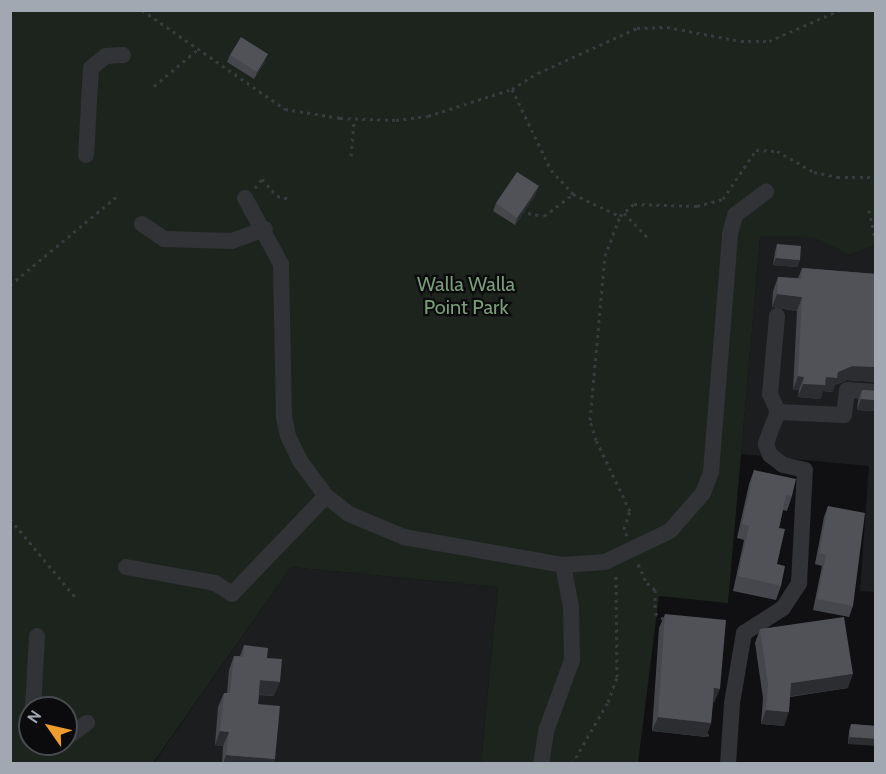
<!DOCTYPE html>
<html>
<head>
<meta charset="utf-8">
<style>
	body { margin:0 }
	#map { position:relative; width:886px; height:774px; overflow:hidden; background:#101012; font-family:Cabin,sans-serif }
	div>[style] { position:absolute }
	.built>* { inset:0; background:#1c1d1f }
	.green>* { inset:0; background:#1d241d }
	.path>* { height:3px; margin-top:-1.5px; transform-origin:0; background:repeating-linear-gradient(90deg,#373a3e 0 3px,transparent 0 7.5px) }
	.minor>* { height:16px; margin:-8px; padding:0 8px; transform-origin:8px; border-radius:8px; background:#313337 }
	.wall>* { inset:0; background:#46474d }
	.shaded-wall>* { inset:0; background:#2c2d31 }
	.building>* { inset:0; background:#505258 }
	span { translate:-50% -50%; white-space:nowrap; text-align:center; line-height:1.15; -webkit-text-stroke:4.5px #0b0b0d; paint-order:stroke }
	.park-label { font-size:20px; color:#7a9d79 }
	.frame { position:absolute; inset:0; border:12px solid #a2a8b2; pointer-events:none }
	.north { position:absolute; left:18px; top:696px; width:60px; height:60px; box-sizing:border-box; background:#0b0b0d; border:2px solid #474a4f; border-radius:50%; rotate:304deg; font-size:16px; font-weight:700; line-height:24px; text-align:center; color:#a2a8b2 }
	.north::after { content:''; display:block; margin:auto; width:21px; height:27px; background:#ed9c2d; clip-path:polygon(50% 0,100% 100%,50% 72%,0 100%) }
</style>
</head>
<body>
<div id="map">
	<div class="built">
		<i style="clip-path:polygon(760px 237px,814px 238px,850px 255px,875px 245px,875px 592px,860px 591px,869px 466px,741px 454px)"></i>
		<i style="clip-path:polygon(291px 567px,498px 587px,481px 763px,153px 764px)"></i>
	</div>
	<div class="green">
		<i style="clip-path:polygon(evenodd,11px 11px,875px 11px,875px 245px,850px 255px,814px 238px,760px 237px,728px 603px,659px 596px,638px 763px,481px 763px,498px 587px,291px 567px,153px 763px,11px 763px,11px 11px,30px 708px,66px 708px,66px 744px,30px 744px,30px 708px)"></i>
	</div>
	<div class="path">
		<i style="left:142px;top:10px;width:174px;rotate:34.7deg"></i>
		<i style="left:285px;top:109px;width:56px;rotate:9.3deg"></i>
		<i style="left:340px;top:118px;width:56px;rotate:2deg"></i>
		<i style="left:396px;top:120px;width:32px;rotate:-7deg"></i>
		<i style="left:428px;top:116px;width:88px;rotate:-17.8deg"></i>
		<i style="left:512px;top:89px;width:31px;rotate:-32deg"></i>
		<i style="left:538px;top:73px;width:109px;rotate:-24.4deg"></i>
		<i style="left:637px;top:28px;width:30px;rotate:-2deg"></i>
		<i style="left:667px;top:27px;width:75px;rotate:10.7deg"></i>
		<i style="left:741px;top:41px;width:28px"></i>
		<i style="left:769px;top:41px;width:77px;rotate:-23.6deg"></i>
		<i style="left:154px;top:86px;width:56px;rotate:-39.9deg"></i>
		<i style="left:512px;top:89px;width:90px;rotate:64.3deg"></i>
		<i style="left:551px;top:170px;width:33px;rotate:47deg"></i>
		<i style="left:573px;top:194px;width:52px;rotate:25.1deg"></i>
		<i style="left:351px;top:156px;width:37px;rotate:-85deg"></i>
		<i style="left:255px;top:188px;width:11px;rotate:-52deg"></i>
		<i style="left:262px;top:179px;width:23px;rotate:49deg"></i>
		<i style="left:277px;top:196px;width:13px;rotate:13deg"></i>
		<i style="left:869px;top:210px;width:33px;rotate:78deg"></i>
		<i style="left:528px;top:213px;width:16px;rotate:11deg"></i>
		<i style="left:544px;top:216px;width:36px;rotate:-37deg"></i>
		<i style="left:624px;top:213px;width:33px;rotate:46deg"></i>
		<i style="left:10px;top:285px;width:138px;rotate:-39.7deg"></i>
		<i style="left:10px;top:519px;width:104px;rotate:50.1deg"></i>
		<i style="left:627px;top:536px;width:8px;rotate:-113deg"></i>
		<i style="left:624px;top:529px;width:19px;rotate:-72deg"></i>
		<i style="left:630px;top:511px;width:79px;rotate:-115.6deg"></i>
		<i style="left:596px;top:440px;width:21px;rotate:-107deg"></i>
		<i style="left:590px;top:420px;width:165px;rotate:-84.8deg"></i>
		<i style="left:605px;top:256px;width:43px;rotate:-69.4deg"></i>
		<i style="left:620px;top:216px;width:18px;rotate:-41deg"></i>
		<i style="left:634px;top:204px;width:63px;rotate:1.8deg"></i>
		<i style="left:697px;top:206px;width:27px;rotate:-15deg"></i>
		<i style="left:723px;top:199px;width:59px;rotate:-56deg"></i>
		<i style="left:756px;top:150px;width:21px;rotate:3deg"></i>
		<i style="left:777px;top:151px;width:43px;rotate:29.6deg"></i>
		<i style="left:814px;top:172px;width:24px;rotate:12deg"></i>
		<i style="left:837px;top:177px;width:39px"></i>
		<i style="left:638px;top:564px;width:21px;rotate:65deg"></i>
		<i style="left:647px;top:583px;width:11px;rotate:41deg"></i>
		<i style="left:655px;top:590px;width:23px;rotate:90deg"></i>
		<i style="left:655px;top:613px;width:14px;rotate:36deg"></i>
		<i style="left:707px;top:736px;width:8px;rotate:-83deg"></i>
		<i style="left:572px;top:764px;width:72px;rotate:-59.9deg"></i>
		<i style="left:608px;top:702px;width:27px;rotate:-70deg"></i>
		<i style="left:617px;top:677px;width:104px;rotate:-90.6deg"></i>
	</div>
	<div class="minor">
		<i style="left:86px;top:155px;width:87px;rotate:-86.7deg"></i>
		<i style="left:91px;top:68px;width:19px;rotate:-39deg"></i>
		<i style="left:106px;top:56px;width:17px;rotate:-3deg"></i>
		<i style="left:245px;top:198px;width:75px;rotate:61.4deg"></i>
		<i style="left:281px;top:264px;width:153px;rotate:88.9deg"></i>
		<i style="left:284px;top:417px;width:19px;rotate:78deg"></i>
		<i style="left:288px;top:436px;width:28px;rotate:64deg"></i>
		<i style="left:300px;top:461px;width:44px;rotate:53.4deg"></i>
		<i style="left:326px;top:496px;width:29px;rotate:38deg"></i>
		<i style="left:349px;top:514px;width:60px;rotate:22.7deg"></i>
		<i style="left:404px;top:537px;width:161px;rotate:10deg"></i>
		<i style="left:563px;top:565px;width:42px;rotate:-4.1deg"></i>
		<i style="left:605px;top:562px;width:72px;rotate:-25.5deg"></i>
		<i style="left:670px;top:531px;width:50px;rotate:-49deg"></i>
		<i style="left:703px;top:493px;width:22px;rotate:-69deg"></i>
		<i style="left:711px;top:472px;width:239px;rotate:-85.4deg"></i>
		<i style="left:730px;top:234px;width:20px;rotate:-75deg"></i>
		<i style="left:735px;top:215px;width:39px;rotate:-37deg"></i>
		<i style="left:142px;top:224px;width:27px;rotate:34deg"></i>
		<i style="left:164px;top:239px;width:68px;rotate:1.7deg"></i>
		<i style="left:232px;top:241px;width:35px;rotate:-20deg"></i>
		<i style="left:777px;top:316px;width:78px;rotate:95.1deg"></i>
		<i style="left:770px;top:394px;width:20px;rotate:66deg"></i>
		<i style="left:126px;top:567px;width:90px;rotate:10.2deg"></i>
		<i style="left:215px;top:583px;width:20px;rotate:33deg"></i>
		<i style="left:232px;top:594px;width:136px;rotate:-46.2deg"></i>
		<i style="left:33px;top:708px;width:72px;rotate:-86.8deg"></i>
		<i style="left:66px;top:738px;width:26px;rotate:-36deg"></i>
		<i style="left:541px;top:764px;width:33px;rotate:-81deg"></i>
		<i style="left:546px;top:731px;width:76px;rotate:-69.9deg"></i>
		<i style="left:572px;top:660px;width:53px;rotate:-91.1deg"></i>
		<i style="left:571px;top:607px;width:43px;rotate:-100.8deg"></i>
		<i style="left:728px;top:764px;width:61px;rotate:-86.2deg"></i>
		<i style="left:732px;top:703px;width:71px;rotate:-80.3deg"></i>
		<i style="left:744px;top:633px;width:46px;rotate:-32.7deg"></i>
		<i style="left:783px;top:608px;width:30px;rotate:-57deg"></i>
		<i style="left:799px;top:583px;width:113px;rotate:-87deg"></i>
		<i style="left:805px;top:470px;width:23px;rotate:-167deg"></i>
		<i style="left:783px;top:465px;width:16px;rotate:-142deg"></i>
		<i style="left:770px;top:455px;width:12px;rotate:-110deg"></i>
		<i style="left:766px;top:444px;width:13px;rotate:-72deg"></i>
		<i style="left:770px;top:432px;width:22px;rotate:-68deg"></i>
		<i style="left:778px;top:412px;width:66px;rotate:2.6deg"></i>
		<i style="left:844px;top:415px;width:25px;rotate:-83deg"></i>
		<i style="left:847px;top:390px;width:29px;rotate:4deg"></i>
	</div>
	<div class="wall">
		<i style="clip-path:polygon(230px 55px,265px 62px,254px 79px,227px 62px)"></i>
		<i style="clip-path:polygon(536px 194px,515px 225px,493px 211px,496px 203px)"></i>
		<i style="clip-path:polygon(777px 244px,800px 260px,797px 267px,773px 265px,775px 252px)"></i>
		<i style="clip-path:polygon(802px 268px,876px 274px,876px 382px,847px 380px,835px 385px,832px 392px,823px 391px,820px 399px,798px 397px,799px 390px,793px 390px,797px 311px,772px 307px,773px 291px,778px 277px,798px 278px)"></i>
		<i style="clip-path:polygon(862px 390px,876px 391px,876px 411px,857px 410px,858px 401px)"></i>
		<i style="clip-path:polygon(754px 470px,792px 496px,787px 511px,783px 510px,779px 528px,777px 564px,781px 586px,776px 600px,733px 591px,744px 540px,737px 538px,749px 484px)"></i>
		<i style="clip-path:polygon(828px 506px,853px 606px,849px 617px,813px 610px,822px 566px,815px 564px,824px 517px)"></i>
		<i style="clip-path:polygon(665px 614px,714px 703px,713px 703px,711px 723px,706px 737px,652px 731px,659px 628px)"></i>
		<i style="clip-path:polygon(760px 629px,848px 688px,790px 697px,784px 726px,761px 724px,763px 698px,755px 643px)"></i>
		<i style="clip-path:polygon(244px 645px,267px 658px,274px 696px,259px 695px,258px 704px,275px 759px,273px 764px,222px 764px,223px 746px,215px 745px,218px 707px,224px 693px,227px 693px,229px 670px,234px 656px,240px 656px)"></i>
		<i style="clip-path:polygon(851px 724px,876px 726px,848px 744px,849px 731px)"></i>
	</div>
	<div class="shaded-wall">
		<i style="clip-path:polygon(268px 54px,265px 62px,254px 79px,257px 72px)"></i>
		<i style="clip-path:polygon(539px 186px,536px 194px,515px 225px,517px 218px)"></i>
		<i style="clip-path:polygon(776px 258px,800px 260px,797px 267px,773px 265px)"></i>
		<i style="clip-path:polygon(777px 294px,802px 297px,797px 311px,772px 307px)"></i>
		<i style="clip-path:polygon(852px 366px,876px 367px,876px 382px,847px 380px,835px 385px,832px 392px,823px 391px,820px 399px,798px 397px,803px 384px,826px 377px)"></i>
		<i style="clip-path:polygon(798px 376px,804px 377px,799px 390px,793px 390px)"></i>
		<i style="clip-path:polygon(861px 399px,876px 400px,876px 411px,857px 410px)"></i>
		<i style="clip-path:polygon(853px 674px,848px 688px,786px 697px,791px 683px)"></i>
		<i style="clip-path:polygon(260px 680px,280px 682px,274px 696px,255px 694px)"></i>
		<i style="clip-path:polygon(714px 688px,720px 689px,714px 703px,709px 702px)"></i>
		<i style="clip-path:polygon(766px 710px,789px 712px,784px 726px,761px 724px)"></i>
		<i style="clip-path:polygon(658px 717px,711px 723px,706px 737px,652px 731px)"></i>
		<i style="clip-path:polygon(220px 731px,229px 732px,223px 746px,215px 745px)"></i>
		<i style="clip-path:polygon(850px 737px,876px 739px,876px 746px,848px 744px)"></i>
		<i style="clip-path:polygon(226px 755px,275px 759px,273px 764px,223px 764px)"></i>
	</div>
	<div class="building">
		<i style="clip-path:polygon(241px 37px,268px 54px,257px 72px,230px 55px)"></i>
		<i style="clip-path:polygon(517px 172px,539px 186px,517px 218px,496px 203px)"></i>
		<i style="clip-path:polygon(777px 244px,801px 246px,800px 260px,776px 258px)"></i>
		<i style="clip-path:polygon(802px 268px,876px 274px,876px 367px,852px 366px,838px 372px,837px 378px,826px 377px,825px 385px,803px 384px,804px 377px,798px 376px,802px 297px,777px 294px,778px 277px,801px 279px)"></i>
		<i style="clip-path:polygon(862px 390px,876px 391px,876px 400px,861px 399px)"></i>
		<i style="clip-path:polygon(754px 470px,796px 479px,792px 496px,786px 495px,779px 528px,785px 529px,777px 564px,785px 566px,781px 586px,738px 576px,749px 526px,742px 524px)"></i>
		<i style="clip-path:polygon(828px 506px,865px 513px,853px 606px,817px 599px,826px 555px,819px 553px)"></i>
		<i style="clip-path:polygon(665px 614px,726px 620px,720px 689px,714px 688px,711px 723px,658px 717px)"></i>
		<i style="clip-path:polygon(844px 617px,853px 674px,791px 683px,789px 712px,766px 710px,768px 684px,760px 629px)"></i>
		<i style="clip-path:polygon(244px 645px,268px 648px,267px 658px,282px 659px,280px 682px,260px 680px,258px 704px,280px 706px,275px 759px,226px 755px,229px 732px,220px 731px,224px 693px,230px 693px,234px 656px,243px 657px)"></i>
		<i style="clip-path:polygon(851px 724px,876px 726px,876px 739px,850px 737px)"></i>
	</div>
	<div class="park-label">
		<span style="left:466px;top:296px">Walla Walla<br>Point Park</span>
	</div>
	<div class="frame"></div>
	<div class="north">N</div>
</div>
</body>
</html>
